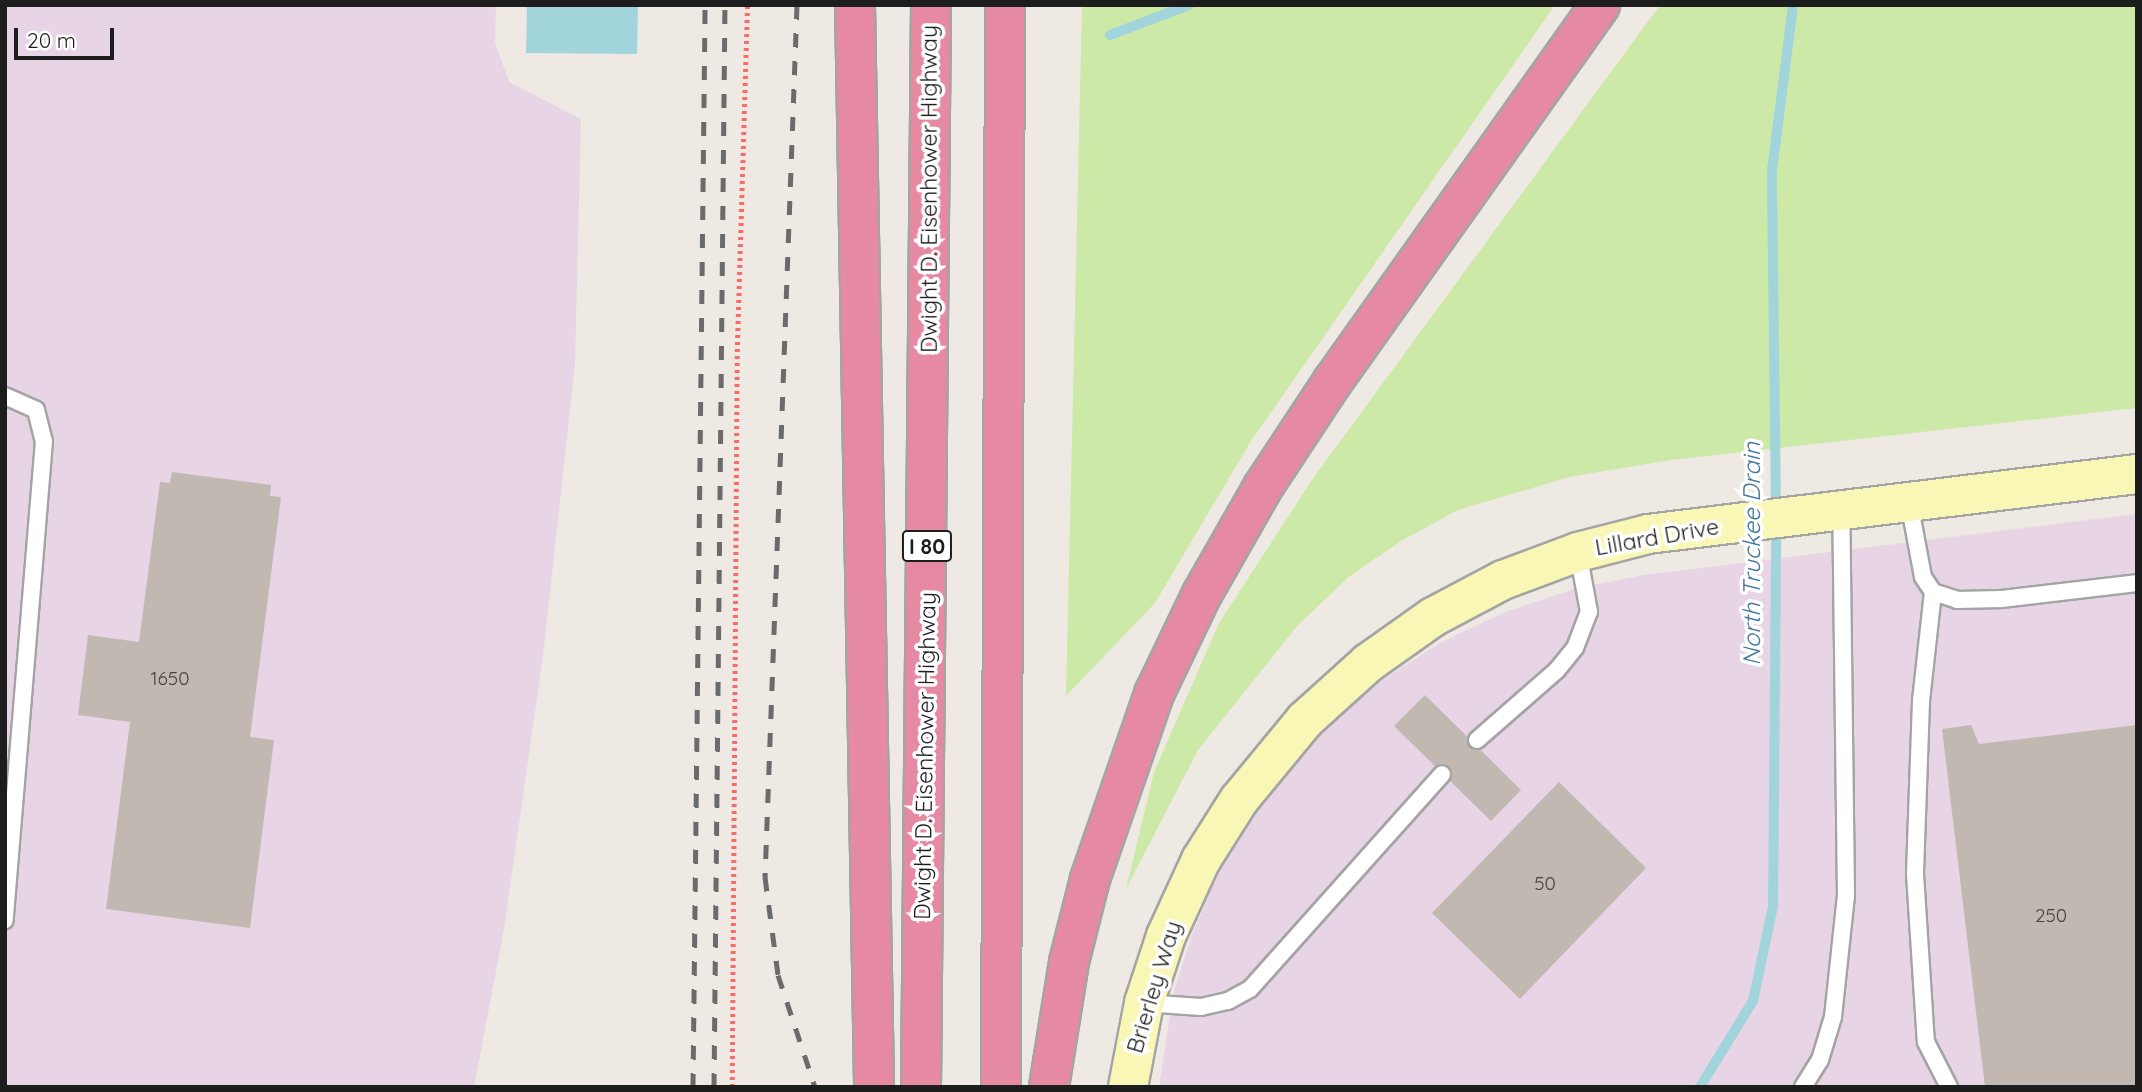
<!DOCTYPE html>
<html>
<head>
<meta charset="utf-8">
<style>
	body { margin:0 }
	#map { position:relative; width:2142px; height:1092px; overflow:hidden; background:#eee9e2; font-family:Quicksand,sans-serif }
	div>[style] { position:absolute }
	.industrial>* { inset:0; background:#e7d4e5 }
	.grass>* { inset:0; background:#cde9a8 }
	.water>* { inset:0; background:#a2d4dc }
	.stream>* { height:10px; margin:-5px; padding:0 5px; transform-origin:5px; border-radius:5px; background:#a2d4dc }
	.building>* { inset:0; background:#c2b8b2 }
	.path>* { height:4.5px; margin-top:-2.25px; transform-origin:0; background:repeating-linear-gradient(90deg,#f96b68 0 3.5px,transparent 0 7px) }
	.roads { filter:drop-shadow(2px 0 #a4a4a4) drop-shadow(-2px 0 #a4a4a4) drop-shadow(0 2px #a4a4a4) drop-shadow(0 -2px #a4a4a4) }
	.lane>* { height:16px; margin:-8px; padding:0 8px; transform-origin:8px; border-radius:8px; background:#fff }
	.secondary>* { height:38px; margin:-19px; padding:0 19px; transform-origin:19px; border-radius:19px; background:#f9f7b5 }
	.highway>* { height:38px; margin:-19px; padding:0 19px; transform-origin:19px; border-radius:19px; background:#e689a2 }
	.rail>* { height:5px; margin-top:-2.5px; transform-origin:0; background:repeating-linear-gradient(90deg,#6b6b6b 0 14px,transparent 0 28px) }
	span { translate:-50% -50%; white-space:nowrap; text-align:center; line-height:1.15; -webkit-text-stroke:7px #fff; paint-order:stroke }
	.number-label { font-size:19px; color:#464442 }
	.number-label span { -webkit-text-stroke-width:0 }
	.shield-label span { padding:2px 5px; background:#fff; border:2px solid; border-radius:5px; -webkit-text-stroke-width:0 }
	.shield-label { font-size:21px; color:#1d1d1d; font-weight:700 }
	.street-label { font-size:23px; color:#1d1d1d }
	.water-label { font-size:24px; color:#44789c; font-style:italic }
	.frame { position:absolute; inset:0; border:7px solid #1d1d1d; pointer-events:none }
	.scale { position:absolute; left:14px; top:28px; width:100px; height:32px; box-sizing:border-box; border:4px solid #1d1d1d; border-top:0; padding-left:9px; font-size:21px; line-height:24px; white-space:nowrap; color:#1d1d1d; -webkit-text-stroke:5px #fff; paint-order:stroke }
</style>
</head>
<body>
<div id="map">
	<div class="industrial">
		<i style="clip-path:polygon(5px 5px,496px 5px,495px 42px,509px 82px,581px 119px,575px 364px,543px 656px,504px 929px,474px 1087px,5px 1087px)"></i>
		<i style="clip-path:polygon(2137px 514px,2137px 1087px,1159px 1087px,1173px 995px,1192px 935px,1230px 846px,1329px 722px,1385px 678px,1444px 641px,1505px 612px,1574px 589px,1644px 575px)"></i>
	</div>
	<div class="grass">
		<i style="clip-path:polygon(1082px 5px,1555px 5px,1251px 441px,1155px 603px,1066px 696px)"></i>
		<i style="clip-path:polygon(1660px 5px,2137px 5px,2137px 408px,1671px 460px,1569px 477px,1458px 510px,1401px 541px,1350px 576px,1298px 625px,1198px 750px,1126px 889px,1154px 772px,1219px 623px,1314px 477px)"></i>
	</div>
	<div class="water">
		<i style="clip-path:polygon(527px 5px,638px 5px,637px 54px,526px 53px)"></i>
	</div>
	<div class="stream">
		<i style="left:1110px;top:35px;width:85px;rotate:-20.8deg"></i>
		<i style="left:1776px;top:511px;width:341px;rotate:-90.7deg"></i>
		<i style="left:1772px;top:170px;width:166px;rotate:-82.7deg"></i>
		<i style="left:1700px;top:1087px;width:101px;rotate:-58.4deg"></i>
		<i style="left:1753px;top:1001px;width:97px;rotate:-78.1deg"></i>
		<i style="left:1773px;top:906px;width:380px;rotate:-89.5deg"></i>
	</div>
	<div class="building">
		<i style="clip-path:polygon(172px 472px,271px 485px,270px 496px,281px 497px,250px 737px,274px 740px,250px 928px,106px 909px,130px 722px,78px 715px,88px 635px,139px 642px,160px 482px,170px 483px)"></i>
		<i style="clip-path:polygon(1425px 695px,1521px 790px,1491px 821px,1394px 726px)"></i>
		<i style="clip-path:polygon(1971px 725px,1979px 744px,2137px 725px,2137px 1087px,1985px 1087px,1942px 729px)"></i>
		<i style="clip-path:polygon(1559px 782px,1646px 868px,1520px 999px,1432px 913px)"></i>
	</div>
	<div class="path">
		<i style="left:732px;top:1087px;width:735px;rotate:-89.61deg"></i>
		<i style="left:737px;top:352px;width:347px;rotate:-88.3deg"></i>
	</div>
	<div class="roads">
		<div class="lane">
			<i style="left:5px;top:396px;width:34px;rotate:24deg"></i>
			<i style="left:36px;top:410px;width:32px;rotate:76deg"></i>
			<i style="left:44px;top:441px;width:481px;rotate:94.7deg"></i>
			<i style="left:1909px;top:502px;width:76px;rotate:79.4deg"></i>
			<i style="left:1923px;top:577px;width:18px;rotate:56deg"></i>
			<i style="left:1933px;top:592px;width:25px;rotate:18deg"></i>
			<i style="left:1957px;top:600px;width:44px;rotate:-1.3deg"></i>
			<i style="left:2001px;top:599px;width:137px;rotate:-6.7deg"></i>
			<i style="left:1933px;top:592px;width:110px;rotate:96.3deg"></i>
			<i style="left:1921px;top:701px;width:173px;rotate:92deg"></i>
			<i style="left:1915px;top:874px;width:168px;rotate:86.3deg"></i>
			<i style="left:1926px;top:1042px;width:51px;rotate:62.9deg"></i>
			<i style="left:1477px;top:740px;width:106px;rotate:-41.2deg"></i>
			<i style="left:1557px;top:670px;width:28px;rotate:-51deg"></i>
			<i style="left:1575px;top:648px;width:39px;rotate:-69deg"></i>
			<i style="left:1589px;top:612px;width:61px;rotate:-100.4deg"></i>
			<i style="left:1144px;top:1003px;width:57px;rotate:4deg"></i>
			<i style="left:1201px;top:1007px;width:28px;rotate:-13deg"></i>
			<i style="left:1228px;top:1001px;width:25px;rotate:-29deg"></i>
			<i style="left:1250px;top:989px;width:288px;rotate:-48.2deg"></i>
			<i style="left:1803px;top:1087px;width:32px;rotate:-58deg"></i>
			<i style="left:1820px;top:1060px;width:45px;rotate:-73.2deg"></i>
			<i style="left:1833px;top:1017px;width:122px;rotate:-83.9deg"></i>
			<i style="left:1846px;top:896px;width:387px;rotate:-90.7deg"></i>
		</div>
		<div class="secondary">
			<i style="left:1128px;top:1087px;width:86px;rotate:-79.2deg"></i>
			<i style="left:1144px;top:1003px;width:71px;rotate:-71.8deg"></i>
			<i style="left:1166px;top:936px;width:84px;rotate:-65.3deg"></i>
			<i style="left:1201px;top:860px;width:71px;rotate:-57.7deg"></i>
			<i style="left:1239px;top:800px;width:104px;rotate:-50.5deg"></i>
			<i style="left:1305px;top:720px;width:85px;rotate:-42.1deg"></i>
			<i style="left:1368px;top:663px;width:80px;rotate:-35.3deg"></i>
			<i style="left:1433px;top:617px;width:79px;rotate:-27.9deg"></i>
			<i style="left:1503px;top:580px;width:80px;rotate:-20.5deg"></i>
			<i style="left:1578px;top:552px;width:72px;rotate:-14.4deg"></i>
			<i style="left:1648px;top:534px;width:493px;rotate:-7deg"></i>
		</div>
		<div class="highway">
			<i style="left:855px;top:5px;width:1082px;rotate:88.99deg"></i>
			<i style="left:921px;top:1087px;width:1082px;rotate:-89.47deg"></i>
			<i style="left:1001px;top:1087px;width:1082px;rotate:-89.79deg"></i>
			<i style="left:1049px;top:1087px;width:127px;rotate:-80.9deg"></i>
			<i style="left:1069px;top:962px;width:86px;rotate:-75.8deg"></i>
			<i style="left:1090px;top:879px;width:196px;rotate:-70.9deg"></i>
			<i style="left:1154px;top:694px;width:111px;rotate:-64.4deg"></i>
			<i style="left:1202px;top:594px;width:123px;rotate:-60.3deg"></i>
			<i style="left:1263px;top:487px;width:127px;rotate:-56.6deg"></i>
			<i style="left:1333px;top:381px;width:461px;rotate:-54.6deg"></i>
		</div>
	</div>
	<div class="rail">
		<i style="left:797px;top:5px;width:873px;rotate:92.1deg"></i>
		<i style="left:765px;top:877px;width:99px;rotate:82.4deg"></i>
		<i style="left:778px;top:975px;width:118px;rotate:71.7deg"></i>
		<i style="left:693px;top:1087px;width:1082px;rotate:-89.36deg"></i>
		<i style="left:714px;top:1087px;width:1082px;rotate:-89.42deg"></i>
	</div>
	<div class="number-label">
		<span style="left:170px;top:679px">1650</span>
		<span style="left:1545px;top:884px">50</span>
		<span style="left:2051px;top:916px">250</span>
	</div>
	<div class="shield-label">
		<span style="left:927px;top:546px">I 80</span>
	</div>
	<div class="street-label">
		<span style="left:929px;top:189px;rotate:-90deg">Dwight D. Eisenhower Highway</span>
		<span style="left:1657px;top:537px;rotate:-10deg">Lillard Drive</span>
		<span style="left:925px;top:756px;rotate:-89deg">Dwight D. Eisenhower Highway</span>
		<span style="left:1154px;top:987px;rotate:-73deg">Brierley Way</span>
	</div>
	<div class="water-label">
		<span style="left:1752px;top:554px;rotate:-90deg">North Truckee Drain</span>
	</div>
	<div class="frame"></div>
	<div class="scale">20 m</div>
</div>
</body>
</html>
